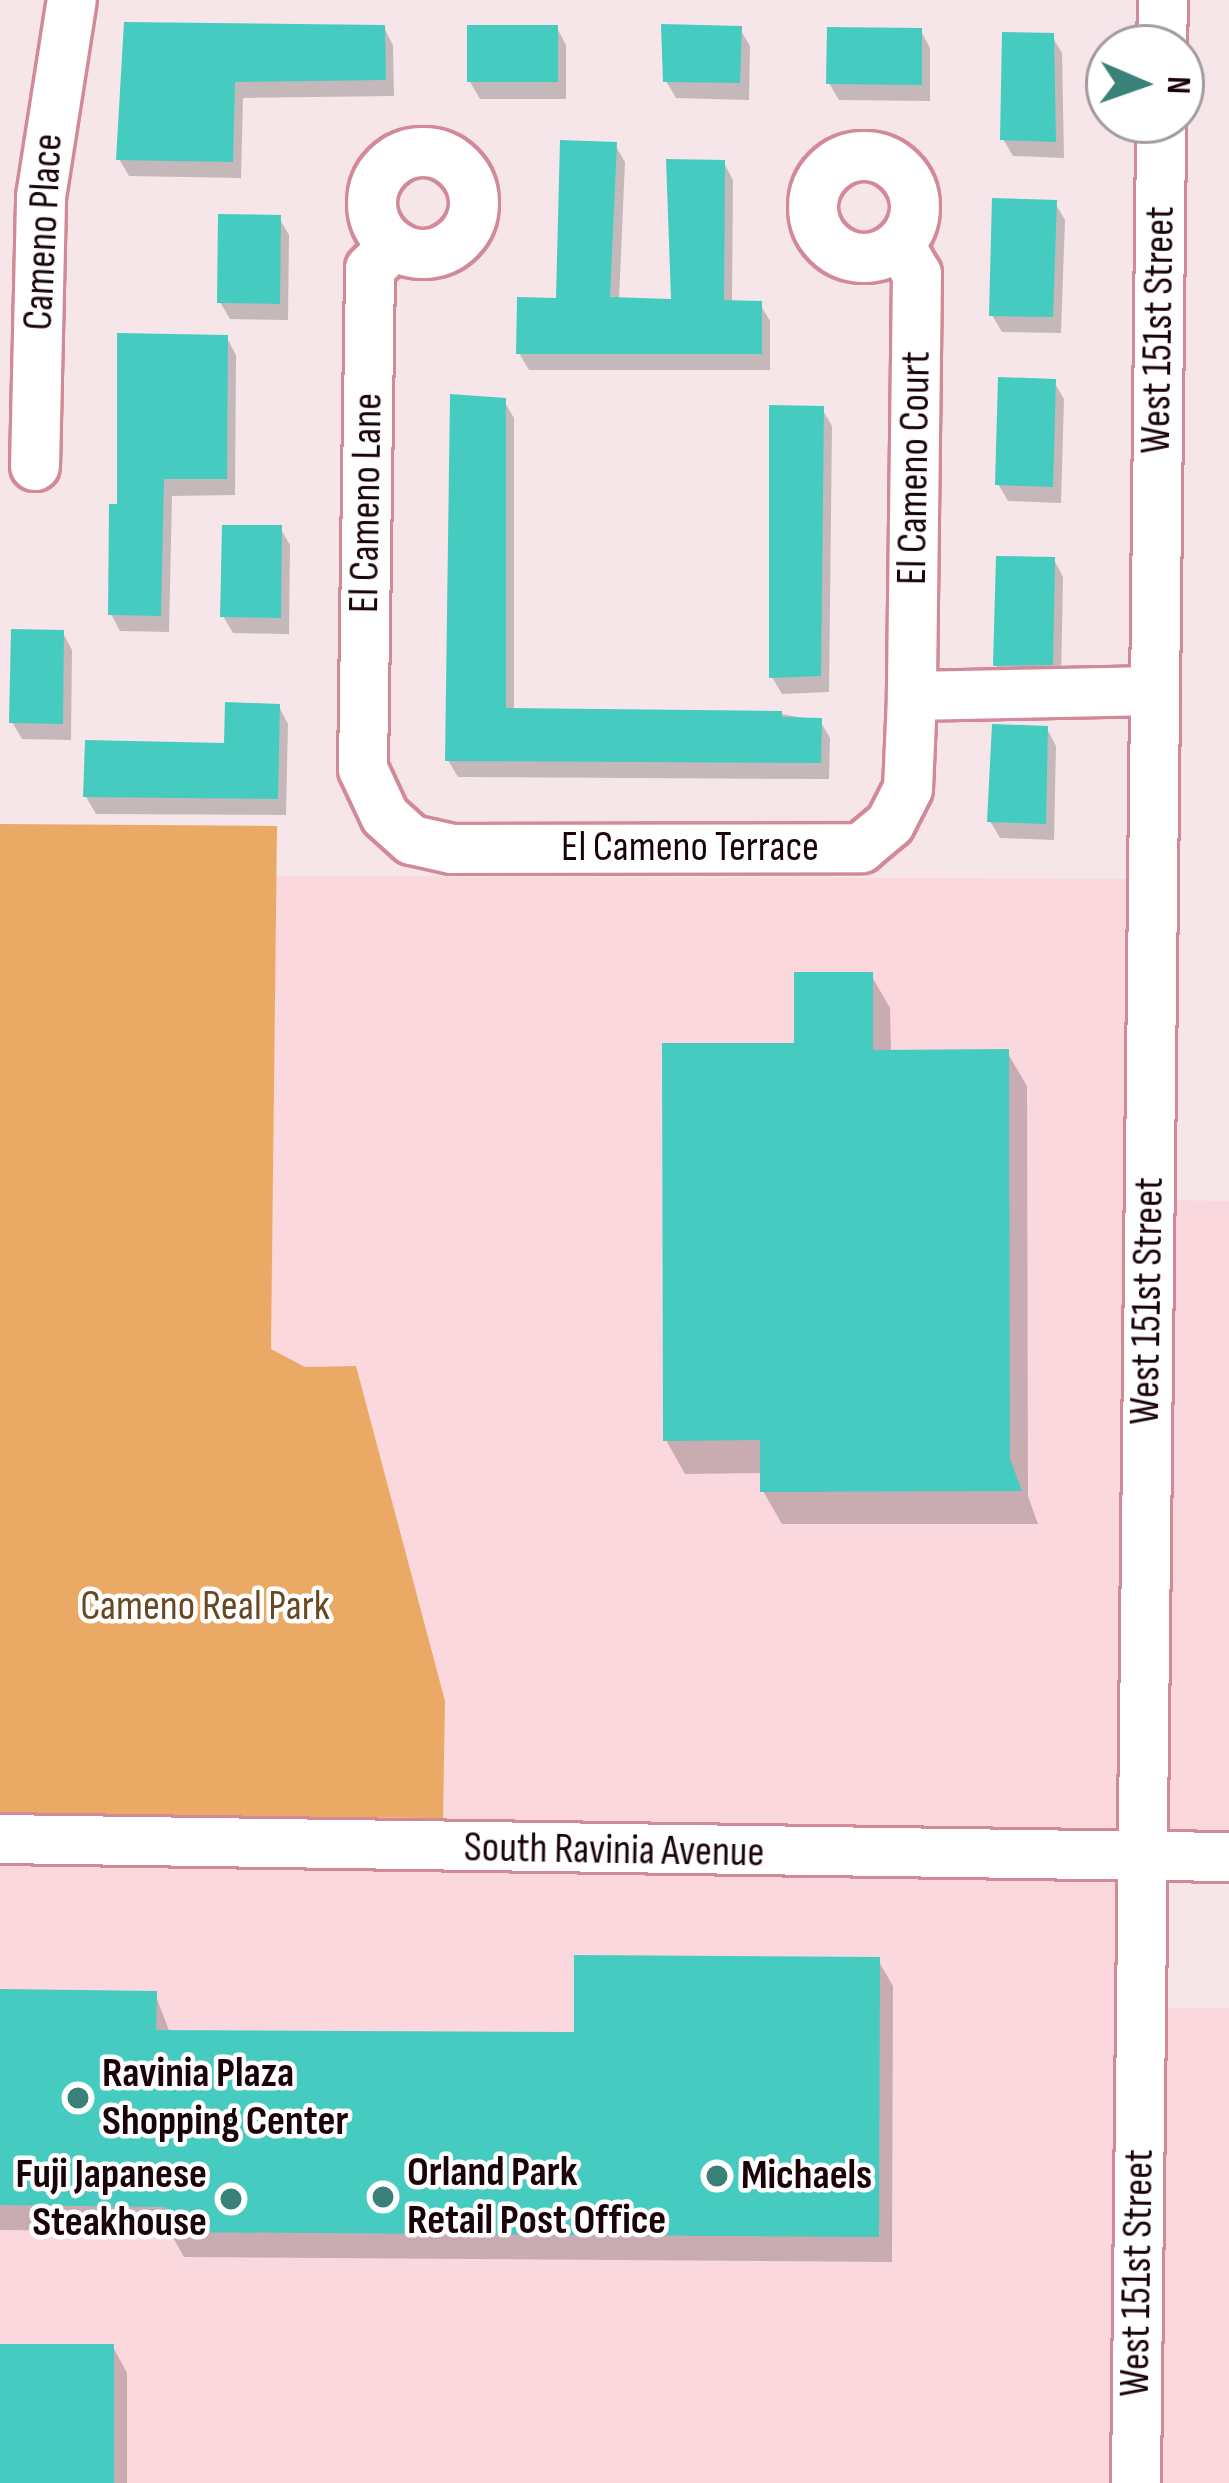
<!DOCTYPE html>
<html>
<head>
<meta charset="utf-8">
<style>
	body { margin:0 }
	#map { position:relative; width:1229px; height:2483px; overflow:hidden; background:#f6e6e9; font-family:"Sofia Sans Condensed",sans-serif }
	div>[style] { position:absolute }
	.built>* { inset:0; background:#fbd8de }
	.green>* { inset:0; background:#eaaa65 }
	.shadow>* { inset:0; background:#0003 }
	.building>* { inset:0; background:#46cbc0 }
	.roads { filter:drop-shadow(3px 0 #d28a98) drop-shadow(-3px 0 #d28a98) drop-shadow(0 3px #d28a98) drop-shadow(0 -3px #d28a98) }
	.minor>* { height:48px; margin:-24px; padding:0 24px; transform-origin:24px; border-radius:24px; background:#fff }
	.minor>.ring { margin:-24px; padding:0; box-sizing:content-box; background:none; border:48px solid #fff; border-radius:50% }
	.dots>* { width:33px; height:33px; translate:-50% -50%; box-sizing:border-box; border:6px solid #fff; border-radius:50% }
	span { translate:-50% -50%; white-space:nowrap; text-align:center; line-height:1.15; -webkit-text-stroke:9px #fff; paint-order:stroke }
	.street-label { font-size:42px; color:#1b0409 }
	.park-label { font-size:42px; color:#684722 }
	.poi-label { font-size:42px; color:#1b0409; font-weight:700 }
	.left { translate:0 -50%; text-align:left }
	.right { translate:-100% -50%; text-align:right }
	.north { position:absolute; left:1085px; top:24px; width:120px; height:120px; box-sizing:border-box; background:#fff; border:3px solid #a49b9d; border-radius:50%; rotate:92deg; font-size:33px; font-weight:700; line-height:48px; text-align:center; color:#1b0409 }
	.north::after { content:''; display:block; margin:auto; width:42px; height:54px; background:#3a817a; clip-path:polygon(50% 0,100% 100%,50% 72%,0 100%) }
</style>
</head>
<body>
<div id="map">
	<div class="built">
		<i style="clip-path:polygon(276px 876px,1139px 879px,1136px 1842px,441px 1837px,356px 1366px,305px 1367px,271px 1349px)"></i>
		<i style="clip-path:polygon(1167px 1200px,1229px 1201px,1229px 1842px,1162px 1845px)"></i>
		<i style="clip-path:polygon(0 1862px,1137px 1871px,1111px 2483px,0 2483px)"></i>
		<i style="clip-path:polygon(1156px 2008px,1229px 2008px,1229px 2483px,1149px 2483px)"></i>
	</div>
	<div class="green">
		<i style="clip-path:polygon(0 824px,277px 826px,271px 1349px,305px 1367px,356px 1366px,445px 1701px,443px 1818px,0 1816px)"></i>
	</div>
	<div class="shadow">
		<i style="clip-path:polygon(127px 25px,384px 28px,393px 45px,394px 96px,243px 98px,241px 178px,129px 176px,119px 159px)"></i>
		<i style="clip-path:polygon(557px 28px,566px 45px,566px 99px,480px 99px,470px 82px)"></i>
		<i style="clip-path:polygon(740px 29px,750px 46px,749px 100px,676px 98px,666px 81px)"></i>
		<i style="clip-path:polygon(921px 31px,930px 48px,930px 101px,839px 100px,829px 83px)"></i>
		<i style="clip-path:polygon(1052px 36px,1062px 53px,1064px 158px,1013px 156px,1003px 139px)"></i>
		<i style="clip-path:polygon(615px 145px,625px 162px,619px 300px,674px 302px,724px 163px,733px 180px,732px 303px,760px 304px,770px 321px,770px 370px,529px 370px,519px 353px,559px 301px)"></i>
		<i style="clip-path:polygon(1055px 203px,1065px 220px,1061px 333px,1002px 332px,992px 315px)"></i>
		<i style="clip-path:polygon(279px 218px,289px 235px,288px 320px,230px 319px,220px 302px)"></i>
		<i style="clip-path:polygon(227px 338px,236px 355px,235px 495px,172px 496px,169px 632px,120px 631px,111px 614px,120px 507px)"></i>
		<i style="clip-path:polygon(1054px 382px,1064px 399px,1061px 503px,1008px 501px,998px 484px)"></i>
		<i style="clip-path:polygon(504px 401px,514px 418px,514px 711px,781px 714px,820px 721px,830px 738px,829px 779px,458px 777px,448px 760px)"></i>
		<i style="clip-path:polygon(822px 409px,832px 426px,829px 692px,782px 694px,772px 677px)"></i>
		<i style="clip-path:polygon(280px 528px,290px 545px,289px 634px,233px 633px,223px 616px)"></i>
		<i style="clip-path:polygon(1054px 560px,1063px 577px,1061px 681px,1006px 682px,996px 665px)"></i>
		<i style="clip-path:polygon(63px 633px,72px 650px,71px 740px,22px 739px,12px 722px)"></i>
		<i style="clip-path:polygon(279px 707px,288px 724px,286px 815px,96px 814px,86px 797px,227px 746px)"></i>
		<i style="clip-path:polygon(1047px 729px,1056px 746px,1054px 840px,1000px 838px,990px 821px)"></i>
		<i style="clip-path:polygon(871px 975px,890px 1008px,891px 1053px,1007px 1052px,1027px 1086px,1028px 1496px,1038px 1524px,782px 1524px,763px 1491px,763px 1473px,685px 1474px,666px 1440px,797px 1046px)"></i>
		<i style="clip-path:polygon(878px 1960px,893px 1986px,892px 2262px,184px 2257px,170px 2232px,0 2230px,0 1992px,155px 1994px,170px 2033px,577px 2035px)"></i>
		<i style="clip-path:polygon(0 2347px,113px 2347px,127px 2373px,127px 2483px,0 2483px)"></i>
	</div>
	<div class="building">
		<i style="clip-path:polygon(124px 22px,385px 25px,386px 80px,235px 82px,233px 162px,116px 160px)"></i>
		<i style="clip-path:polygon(661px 24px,742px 26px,740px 83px,663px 82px)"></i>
		<i style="clip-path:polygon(467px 25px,558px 25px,558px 82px,467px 82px)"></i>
		<i style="clip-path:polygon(827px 27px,922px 28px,922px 85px,826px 84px)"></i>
		<i style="clip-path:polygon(1002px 32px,1054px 33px,1056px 142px,1000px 140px)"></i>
		<i style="clip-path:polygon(560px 140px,617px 142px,610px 297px,671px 299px,666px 159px,725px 160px,724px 300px,762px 301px,762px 354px,516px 354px,517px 297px,556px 298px)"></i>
		<i style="clip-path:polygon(992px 198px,1057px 200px,1053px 317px,989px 316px)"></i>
		<i style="clip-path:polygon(218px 214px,281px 215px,280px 304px,217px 303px)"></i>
		<i style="clip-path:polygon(117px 333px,228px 335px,227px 479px,164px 479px,161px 616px,108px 615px,109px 504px,117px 504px)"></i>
		<i style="clip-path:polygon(998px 377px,1056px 379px,1053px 487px,995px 485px)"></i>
		<i style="clip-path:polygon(450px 394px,506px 398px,506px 708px,782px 711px,782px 717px,822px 718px,821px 763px,445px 761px)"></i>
		<i style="clip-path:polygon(769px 405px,824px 406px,821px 676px,769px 678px)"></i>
		<i style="clip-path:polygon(222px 525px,282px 525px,281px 618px,220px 617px)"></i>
		<i style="clip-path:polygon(996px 556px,1055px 557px,1053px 665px,993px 666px)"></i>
		<i style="clip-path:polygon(11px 629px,64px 630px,63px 724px,9px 723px)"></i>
		<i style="clip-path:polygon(225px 702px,280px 704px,278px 799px,83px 797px,85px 740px,224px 743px)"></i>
		<i style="clip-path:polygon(992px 724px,1048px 726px,1046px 824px,987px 822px)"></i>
		<i style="clip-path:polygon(794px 972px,873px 972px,873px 1050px,1009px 1049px,1010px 1459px,1022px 1491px,760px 1492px,760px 1440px,663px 1441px,662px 1043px,794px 1043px)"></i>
		<i style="clip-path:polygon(574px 1955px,880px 1957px,879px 2237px,166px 2232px,166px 2207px,0 2205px,0 1989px,157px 1991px,156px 2030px,574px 2032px)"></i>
		<i style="clip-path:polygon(0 2344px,114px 2344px,114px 2483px,0 2483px)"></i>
	</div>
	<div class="roads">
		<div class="minor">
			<i style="left:1162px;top:48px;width:48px;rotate:-88.8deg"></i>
			<i class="ring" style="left:372px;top:152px;width:54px;height:54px"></i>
			<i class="ring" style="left:813px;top:156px;width:54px;height:54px"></i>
			<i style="left:394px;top:245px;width:34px;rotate:135deg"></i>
			<i style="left:370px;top:269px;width:500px;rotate:90.8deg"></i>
			<i style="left:363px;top:769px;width:52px;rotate:64.9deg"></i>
			<i style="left:385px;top:816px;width:36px;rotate:42deg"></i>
			<i style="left:412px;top:840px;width:41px;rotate:12.7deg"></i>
			<i style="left:452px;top:849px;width:409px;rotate:-0.1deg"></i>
			<i style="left:861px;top:848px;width:38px;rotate:-40deg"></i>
			<i style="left:890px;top:824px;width:39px;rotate:-63deg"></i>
			<i style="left:908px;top:789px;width:93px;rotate:-87.5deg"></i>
			<i style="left:912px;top:696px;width:243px;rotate:-1.2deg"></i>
			<i style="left:900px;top:245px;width:34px;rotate:60deg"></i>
			<i style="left:917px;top:274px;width:422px;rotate:90.7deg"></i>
			<i style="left:35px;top:466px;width:269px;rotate:-88.7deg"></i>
			<i style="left:41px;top:197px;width:199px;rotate:-81.1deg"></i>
			<i style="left:0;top:1839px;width:1229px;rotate:0.84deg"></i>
			<i style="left:1136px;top:2483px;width:2363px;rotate:-89.39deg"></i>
		</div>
	</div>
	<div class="dots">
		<i style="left:78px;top:2098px;background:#3a817a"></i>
		<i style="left:717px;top:2176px;background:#3a817a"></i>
		<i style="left:383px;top:2197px;background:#3a817a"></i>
		<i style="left:231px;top:2199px;background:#3a817a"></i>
	</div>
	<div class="street-label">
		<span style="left:44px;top:232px;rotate:-87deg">Cameno Place</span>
		<span style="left:1159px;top:330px;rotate:-89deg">West 151st Street</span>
		<span style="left:915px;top:468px;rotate:-89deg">El Cameno Court</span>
		<span style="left:367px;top:503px;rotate:-89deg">El Cameno Lane</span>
		<span style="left:690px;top:848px">El Cameno Terrace</span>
		<span style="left:1148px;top:1301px;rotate:-89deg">West 151st Street</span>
		<span style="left:614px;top:1851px;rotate:1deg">South Ravinia Avenue</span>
		<span style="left:1138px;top:2273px;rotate:-89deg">West 151st Street</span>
	</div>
	<div class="park-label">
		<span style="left:205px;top:1607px">Cameno Real Park</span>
	</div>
	<div class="poi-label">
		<span class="left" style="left:102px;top:2098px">Ravinia Plaza<br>Shopping Center</span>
		<span class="left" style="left:407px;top:2197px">Orland Park<br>Retail Post Office</span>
		<span class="right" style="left:207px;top:2199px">Fuji Japanese<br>Steakhouse</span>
		<span class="left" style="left:741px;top:2176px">Michaels</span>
	</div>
	<div class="north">N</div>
</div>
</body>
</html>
